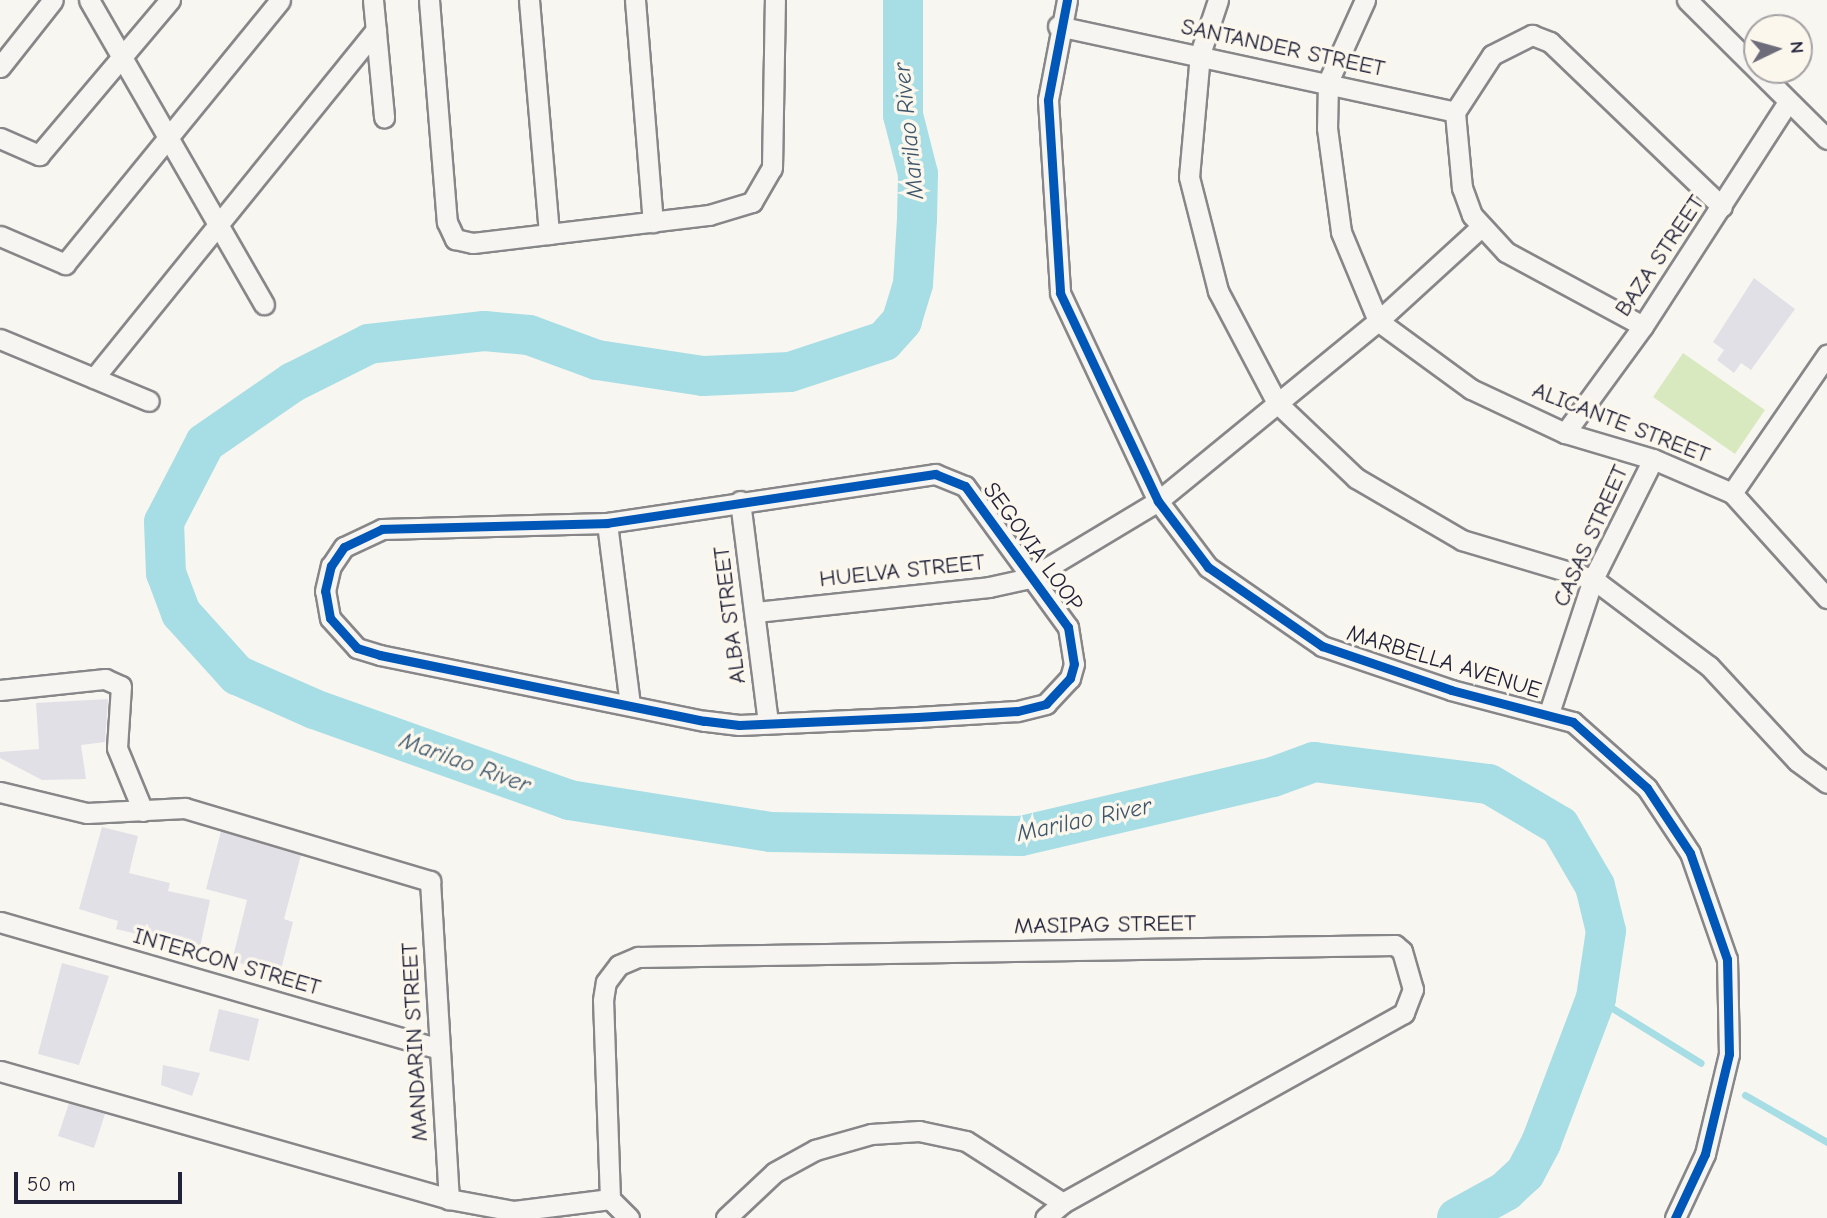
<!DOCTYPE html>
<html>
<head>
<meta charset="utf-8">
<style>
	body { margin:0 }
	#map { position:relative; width:1827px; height:1218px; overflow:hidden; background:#f8f6f0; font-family:"Comic Neue",sans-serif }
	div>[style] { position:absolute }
	.green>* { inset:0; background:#d8e9c0 }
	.stream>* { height:7px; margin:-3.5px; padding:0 3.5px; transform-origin:3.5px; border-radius:3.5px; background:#a7dee5 }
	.river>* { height:40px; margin:-20px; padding:0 20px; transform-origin:20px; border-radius:20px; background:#a7dee5 }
	.building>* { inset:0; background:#e2e0e7 }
	.roads { filter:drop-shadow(2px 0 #878688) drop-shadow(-2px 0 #878688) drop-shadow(0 2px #878688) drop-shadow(0 -2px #878688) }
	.minor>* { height:19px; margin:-9.5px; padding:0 9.5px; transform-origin:9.5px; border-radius:9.5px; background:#f6f5f1 }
	.cycleway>* { height:9px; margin:-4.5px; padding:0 4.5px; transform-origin:4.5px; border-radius:4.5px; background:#0057b8 }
	span { translate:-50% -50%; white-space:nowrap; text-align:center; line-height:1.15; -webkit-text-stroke:7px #fbf7ec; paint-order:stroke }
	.street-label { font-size:23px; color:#22223b }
	.water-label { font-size:24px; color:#3f576d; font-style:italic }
	.north { position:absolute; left:1743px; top:14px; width:70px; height:70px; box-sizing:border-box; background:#fbf7ec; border:2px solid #a4a2a5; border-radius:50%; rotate:85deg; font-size:19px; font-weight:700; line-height:28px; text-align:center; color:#22223b }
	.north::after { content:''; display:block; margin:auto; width:24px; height:32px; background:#6d6c7a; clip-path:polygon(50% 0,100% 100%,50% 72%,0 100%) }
	.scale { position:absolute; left:14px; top:1172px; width:168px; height:32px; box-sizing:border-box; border:4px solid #22223b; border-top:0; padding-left:9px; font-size:21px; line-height:24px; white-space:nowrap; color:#22223b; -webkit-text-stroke:5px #fbf7ec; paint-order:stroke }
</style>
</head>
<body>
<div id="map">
	<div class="green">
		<i style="clip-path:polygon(1683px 353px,1765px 410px,1735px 454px,1653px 397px)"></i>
	</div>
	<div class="stream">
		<i style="left:1596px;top:998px;width:123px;rotate:31.8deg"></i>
		<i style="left:1745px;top:1095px;width:95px;rotate:29.8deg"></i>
	</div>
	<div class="river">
		<i style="left:903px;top:0;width:115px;rotate:90deg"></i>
		<i style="left:903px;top:115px;width:61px;rotate:75.7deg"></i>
		<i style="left:918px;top:174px;width:45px;rotate:91.3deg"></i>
		<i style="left:917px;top:219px;width:65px;rotate:93.5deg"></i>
		<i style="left:913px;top:284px;width:39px;rotate:107deg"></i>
		<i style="left:902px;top:321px;width:27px;rotate:132deg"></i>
		<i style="left:884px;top:341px;width:99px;rotate:161.7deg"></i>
		<i style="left:790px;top:372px;width:87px;rotate:177.4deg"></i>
		<i style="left:703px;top:376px;width:107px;rotate:-171.4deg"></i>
		<i style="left:597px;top:360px;width:72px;rotate:-159.8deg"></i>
		<i style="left:529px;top:335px;width:45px;rotate:-174.9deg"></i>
		<i style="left:484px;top:331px;width:116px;rotate:173.6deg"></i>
		<i style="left:369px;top:344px;width:85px;rotate:153.4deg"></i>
		<i style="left:293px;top:382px;width:107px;rotate:145.3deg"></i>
		<i style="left:205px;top:443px;width:89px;rotate:117.4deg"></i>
		<i style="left:164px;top:522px;width:51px;rotate:87.8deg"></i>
		<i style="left:166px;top:573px;width:43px;rotate:69.4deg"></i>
		<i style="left:181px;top:613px;width:84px;rotate:47.9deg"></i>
		<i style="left:237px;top:675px;width:84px;rotate:23.8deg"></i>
		<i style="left:314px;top:709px;width:271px;rotate:19.6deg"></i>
		<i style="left:569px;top:800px;width:204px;rotate:9deg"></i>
		<i style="left:770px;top:832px;width:251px;rotate:0.9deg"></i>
		<i style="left:1021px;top:836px;width:259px;rotate:-13.2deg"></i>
		<i style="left:1273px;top:777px;width:44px;rotate:-20.1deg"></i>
		<i style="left:1314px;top:762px;width:176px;rotate:7.2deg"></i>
		<i style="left:1489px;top:784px;width:82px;rotate:30.6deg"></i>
		<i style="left:1560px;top:826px;width:69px;rotate:59.7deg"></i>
		<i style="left:1595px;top:886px;width:46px;rotate:76.3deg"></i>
		<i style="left:1606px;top:931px;width:68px;rotate:98.5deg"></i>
		<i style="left:1596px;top:998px;width:155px;rotate:110.8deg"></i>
		<i style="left:1541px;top:1143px;width:34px;rotate:118deg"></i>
		<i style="left:1525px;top:1173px;width:26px;rotate:137deg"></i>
		<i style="left:1506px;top:1191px;width:56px;rotate:151.1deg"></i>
	</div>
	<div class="building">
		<i style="clip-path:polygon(1754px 278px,1795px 309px,1751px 370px,1741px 363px,1734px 373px,1717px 360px,1724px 350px,1713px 342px)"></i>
		<i style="clip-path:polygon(108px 699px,105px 742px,81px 745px,86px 779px,42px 780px,0 758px,0 752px,39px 749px,36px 703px)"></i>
		<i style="clip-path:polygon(102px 827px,138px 836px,129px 873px,170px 883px,168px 891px,210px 900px,198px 957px,160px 948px,162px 940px,116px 929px,118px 921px,79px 909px)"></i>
		<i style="clip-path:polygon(221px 831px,301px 855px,284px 919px,293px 922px,280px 974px,232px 961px,247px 900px,206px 889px)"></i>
		<i style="clip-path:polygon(62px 963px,109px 976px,79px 1065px,38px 1054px)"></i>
		<i style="clip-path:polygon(219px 1009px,259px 1019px,249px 1061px,209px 1051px)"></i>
		<i style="clip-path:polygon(163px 1065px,200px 1073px,192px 1096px,161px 1085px)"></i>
		<i style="clip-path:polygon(69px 1103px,105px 1114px,94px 1148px,58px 1136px)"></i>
	</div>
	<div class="roads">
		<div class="minor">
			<i style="left:89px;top:0;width:351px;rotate:60.1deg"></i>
			<i style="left:373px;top:0;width:118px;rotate:84.6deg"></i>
			<i style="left:429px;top:0;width:223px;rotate:85.4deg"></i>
			<i style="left:447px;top:222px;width:19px;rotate:65deg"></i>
			<i style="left:455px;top:239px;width:18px;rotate:13deg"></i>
			<i style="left:473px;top:243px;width:238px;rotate:-6.8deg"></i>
			<i style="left:709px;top:215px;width:45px;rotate:-16.8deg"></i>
			<i style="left:752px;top:202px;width:39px;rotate:-60deg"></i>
			<i style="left:772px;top:168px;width:168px;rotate:-89deg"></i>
			<i style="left:529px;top:0;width:235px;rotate:85.1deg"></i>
			<i style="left:635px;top:0;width:223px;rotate:85.4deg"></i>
			<i style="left:1067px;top:0;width:102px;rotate:100.8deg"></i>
			<i style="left:1048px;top:100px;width:193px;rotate:86.4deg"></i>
			<i style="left:1060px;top:293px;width:230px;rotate:64.8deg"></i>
			<i style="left:1158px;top:501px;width:83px;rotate:52.9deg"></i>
			<i style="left:1208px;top:567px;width:139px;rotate:34.7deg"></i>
			<i style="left:1322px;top:646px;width:136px;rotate:18.8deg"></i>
			<i style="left:1451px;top:690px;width:126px;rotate:14.7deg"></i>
			<i style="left:1573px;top:722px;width:99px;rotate:41.7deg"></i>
			<i style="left:1647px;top:788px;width:78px;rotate:56.5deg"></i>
			<i style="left:1690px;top:853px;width:112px;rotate:70.8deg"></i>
			<i style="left:1727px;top:959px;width:95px;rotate:88.8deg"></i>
			<i style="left:1729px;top:1054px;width:103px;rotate:103.5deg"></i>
			<i style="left:1705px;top:1154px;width:71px;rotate:115.1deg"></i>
			<i style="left:1218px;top:0;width:57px;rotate:108.4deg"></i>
			<i style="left:1200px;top:54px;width:123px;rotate:95.1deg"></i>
			<i style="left:1189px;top:177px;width:118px;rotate:75.7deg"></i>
			<i style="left:1218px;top:291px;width:127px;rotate:62.2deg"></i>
			<i style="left:1277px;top:403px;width:109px;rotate:43.5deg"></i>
			<i style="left:1356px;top:478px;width:123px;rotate:30.3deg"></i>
			<i style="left:1462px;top:540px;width:137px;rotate:16.6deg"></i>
			<i style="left:1593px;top:579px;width:145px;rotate:36.9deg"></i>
			<i style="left:1709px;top:666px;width:129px;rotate:47.2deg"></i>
			<i style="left:1797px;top:761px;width:37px;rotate:36deg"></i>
			<i style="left:1365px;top:0;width:90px;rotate:114.3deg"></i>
			<i style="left:1328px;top:82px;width:46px;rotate:91.2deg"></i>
			<i style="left:1327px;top:128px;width:105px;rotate:82.3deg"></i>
			<i style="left:1341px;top:232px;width:96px;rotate:67.4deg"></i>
			<i style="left:1378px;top:321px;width:115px;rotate:36.2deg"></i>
			<i style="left:1471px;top:389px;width:104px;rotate:25.1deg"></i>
			<i style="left:1565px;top:433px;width:92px;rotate:16.5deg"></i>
			<i style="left:1653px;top:459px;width:86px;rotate:23.3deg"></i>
			<i style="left:1732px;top:493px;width:142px;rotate:47.9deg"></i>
			<i style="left:1687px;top:0;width:197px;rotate:44.8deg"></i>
			<i style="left:1058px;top:26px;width:406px;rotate:12.2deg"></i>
			<i style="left:0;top:67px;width:85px;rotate:-51.7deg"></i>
			<i style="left:0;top:138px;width:43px;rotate:23.6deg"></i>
			<i style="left:39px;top:155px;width:203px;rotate:-49.8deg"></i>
			<i style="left:0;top:236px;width:71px;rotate:23.3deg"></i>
			<i style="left:65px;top:264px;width:340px;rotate:-50.8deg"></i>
			<i style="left:1643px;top:326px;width:156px;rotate:-151.6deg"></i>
			<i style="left:1506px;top:252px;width:50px;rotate:-132.6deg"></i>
			<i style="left:1472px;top:215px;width:29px;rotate:-110deg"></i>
			<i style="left:1462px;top:188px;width:76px;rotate:-95.3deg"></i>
			<i style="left:1455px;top:112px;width:68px;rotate:-57deg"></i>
			<i style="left:1492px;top:55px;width:45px;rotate:-26.6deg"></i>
			<i style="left:1532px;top:35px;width:19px;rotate:21deg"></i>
			<i style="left:1550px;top:42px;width:238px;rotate:43.8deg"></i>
			<i style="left:0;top:339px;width:161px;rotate:22.6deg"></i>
			<i style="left:94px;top:378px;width:448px;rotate:-51deg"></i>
			<i style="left:1565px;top:433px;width:132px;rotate:-53.9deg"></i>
			<i style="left:1643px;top:326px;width:267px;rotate:-57.1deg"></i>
			<i style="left:935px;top:474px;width:32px;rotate:22deg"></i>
			<i style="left:965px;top:486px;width:175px;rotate:53.9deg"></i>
			<i style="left:1068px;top:627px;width:37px;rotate:81deg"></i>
			<i style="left:1074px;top:664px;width:15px;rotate:106deg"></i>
			<i style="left:1070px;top:678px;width:35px;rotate:133deg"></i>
			<i style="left:1046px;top:704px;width:30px;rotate:166deg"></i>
			<i style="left:1017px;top:711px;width:100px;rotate:176.6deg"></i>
			<i style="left:917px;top:717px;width:178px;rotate:177.4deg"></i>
			<i style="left:739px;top:725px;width:35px;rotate:-173deg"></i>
			<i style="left:704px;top:721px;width:331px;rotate:-168.5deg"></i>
			<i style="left:380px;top:655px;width:24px;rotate:-163deg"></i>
			<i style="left:357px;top:648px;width:40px;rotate:-132deg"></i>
			<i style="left:330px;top:618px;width:27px;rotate:-100deg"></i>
			<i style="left:325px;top:591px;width:26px;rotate:-77deg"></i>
			<i style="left:331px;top:566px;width:23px;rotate:-56deg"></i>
			<i style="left:344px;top:547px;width:42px;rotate:-25.3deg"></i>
			<i style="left:382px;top:529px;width:225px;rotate:-1.5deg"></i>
			<i style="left:607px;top:523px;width:332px;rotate:-8.5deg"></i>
			<i style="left:1732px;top:493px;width:168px;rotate:-55.5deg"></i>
			<i style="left:740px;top:501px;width:224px;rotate:82.8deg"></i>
			<i style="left:607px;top:523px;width:183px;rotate:82.8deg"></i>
			<i style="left:756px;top:612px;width:234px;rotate:-6.1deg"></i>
			<i style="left:989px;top:587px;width:42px;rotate:-12.4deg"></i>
			<i style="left:1030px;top:578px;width:149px;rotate:-31deg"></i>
			<i style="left:1158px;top:501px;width:284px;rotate:-39.3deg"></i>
			<i style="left:1378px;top:321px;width:138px;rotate:-42.4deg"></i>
			<i style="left:0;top:690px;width:106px;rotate:-6deg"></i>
			<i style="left:105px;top:679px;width:17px;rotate:24deg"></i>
			<i style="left:121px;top:686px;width:62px;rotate:93.7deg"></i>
			<i style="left:117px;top:748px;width:68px;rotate:67.6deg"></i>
			<i style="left:1549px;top:713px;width:141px;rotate:-71.8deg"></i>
			<i style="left:1593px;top:579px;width:134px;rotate:-63.4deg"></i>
			<i style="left:0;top:792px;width:89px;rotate:13.6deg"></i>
			<i style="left:87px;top:813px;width:98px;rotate:-2.9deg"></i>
			<i style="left:185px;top:808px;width:256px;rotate:16.6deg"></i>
			<i style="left:430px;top:881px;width:319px;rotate:86.6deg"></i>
			<i style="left:0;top:922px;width:458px;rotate:16.1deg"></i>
			<i style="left:0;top:1071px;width:467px;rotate:15.9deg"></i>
			<i style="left:449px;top:1199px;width:66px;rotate:10.5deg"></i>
			<i style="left:514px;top:1211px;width:97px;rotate:-7.1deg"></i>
			<i style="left:629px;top:1218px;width:27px;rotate:-135deg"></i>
			<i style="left:610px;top:1199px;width:199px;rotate:-92deg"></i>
			<i style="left:603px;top:1000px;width:18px;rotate:-81deg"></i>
			<i style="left:606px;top:982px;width:21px;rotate:-53deg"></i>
			<i style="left:619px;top:965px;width:21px;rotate:-23deg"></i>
			<i style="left:638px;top:957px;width:757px;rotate:-0.91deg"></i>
			<i style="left:1395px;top:945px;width:9px;rotate:41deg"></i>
			<i style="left:1402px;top:951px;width:40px;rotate:74deg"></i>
			<i style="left:1413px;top:989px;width:26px;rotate:111deg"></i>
			<i style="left:1404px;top:1013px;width:390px;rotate:150.9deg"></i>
			<i style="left:1063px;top:1203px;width:23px;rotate:140deg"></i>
			<i style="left:726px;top:1218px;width:67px;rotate:-43.2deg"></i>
			<i style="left:775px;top:1172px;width:46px;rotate:-28.8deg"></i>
			<i style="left:815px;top:1150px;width:58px;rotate:-15.9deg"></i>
			<i style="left:871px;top:1134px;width:48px;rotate:-3.6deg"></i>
			<i style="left:919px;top:1131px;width:48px;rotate:12deg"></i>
			<i style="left:966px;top:1141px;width:115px;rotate:32.6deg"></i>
		</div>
	</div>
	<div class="cycleway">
		<i style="left:1067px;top:0;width:102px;rotate:100.8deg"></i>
		<i style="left:1048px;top:100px;width:193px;rotate:86.4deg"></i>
		<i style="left:1060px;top:293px;width:230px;rotate:64.8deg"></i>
		<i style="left:1158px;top:501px;width:83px;rotate:52.9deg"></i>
		<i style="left:1208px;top:567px;width:139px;rotate:34.7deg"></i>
		<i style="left:1322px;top:646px;width:136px;rotate:18.8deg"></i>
		<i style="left:1451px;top:690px;width:126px;rotate:14.7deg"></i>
		<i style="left:1573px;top:722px;width:99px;rotate:41.7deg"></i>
		<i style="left:1647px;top:788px;width:78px;rotate:56.5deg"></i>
		<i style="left:1690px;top:853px;width:112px;rotate:70.8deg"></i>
		<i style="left:1727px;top:959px;width:95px;rotate:88.8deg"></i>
		<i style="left:1729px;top:1054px;width:103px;rotate:103.5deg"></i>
		<i style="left:1705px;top:1154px;width:71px;rotate:115.1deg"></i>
		<i style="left:935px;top:474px;width:32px;rotate:22deg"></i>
		<i style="left:965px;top:486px;width:175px;rotate:53.9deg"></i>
		<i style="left:1068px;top:627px;width:37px;rotate:81deg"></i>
		<i style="left:1074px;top:664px;width:15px;rotate:106deg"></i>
		<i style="left:1070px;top:678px;width:35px;rotate:133deg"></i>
		<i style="left:1046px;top:704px;width:30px;rotate:166deg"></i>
		<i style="left:1017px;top:711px;width:100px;rotate:176.6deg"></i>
		<i style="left:917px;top:717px;width:178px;rotate:177.4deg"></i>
		<i style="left:739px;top:725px;width:35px;rotate:-173deg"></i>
		<i style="left:704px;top:721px;width:331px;rotate:-168.5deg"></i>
		<i style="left:380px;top:655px;width:24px;rotate:-163deg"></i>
		<i style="left:357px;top:648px;width:40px;rotate:-132deg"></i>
		<i style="left:330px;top:618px;width:27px;rotate:-100deg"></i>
		<i style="left:325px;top:591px;width:26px;rotate:-77deg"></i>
		<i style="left:331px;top:566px;width:23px;rotate:-56deg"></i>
		<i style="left:344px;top:547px;width:42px;rotate:-25.3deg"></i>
		<i style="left:382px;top:529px;width:225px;rotate:-1.5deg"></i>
		<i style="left:607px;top:523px;width:332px;rotate:-8.5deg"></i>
	</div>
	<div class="street-label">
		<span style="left:1283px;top:48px;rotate:12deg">SANTANDER STREET</span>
		<span style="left:1660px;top:256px;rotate:-56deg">BAZA STREET</span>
		<span style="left:1621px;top:423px;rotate:21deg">ALICANTE STREET</span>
		<span style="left:1591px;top:536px;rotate:-66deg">CASAS STREET</span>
		<span style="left:1033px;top:547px;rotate:54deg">SEGOVIA LOOP</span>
		<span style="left:902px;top:571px;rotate:-6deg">HUELVA STREET</span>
		<span style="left:730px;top:615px;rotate:-97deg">ALBA STREET</span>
		<span style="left:1444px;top:662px;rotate:17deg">MARBELLA AVENUE</span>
		<span style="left:1105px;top:925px;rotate:-1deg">MASIPAG STREET</span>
		<span style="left:227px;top:962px;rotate:16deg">INTERCON STREET</span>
		<span style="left:415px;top:1042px;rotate:-93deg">MANDARIN STREET</span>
	</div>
	<div class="water-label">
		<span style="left:909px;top:131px;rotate:-96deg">Marilao River</span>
		<span style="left:465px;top:763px;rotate:20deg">Marilao River</span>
		<span style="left:1084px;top:820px;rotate:-12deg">Marilao River</span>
	</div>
	<div class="north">N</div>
	<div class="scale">50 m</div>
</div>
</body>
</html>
